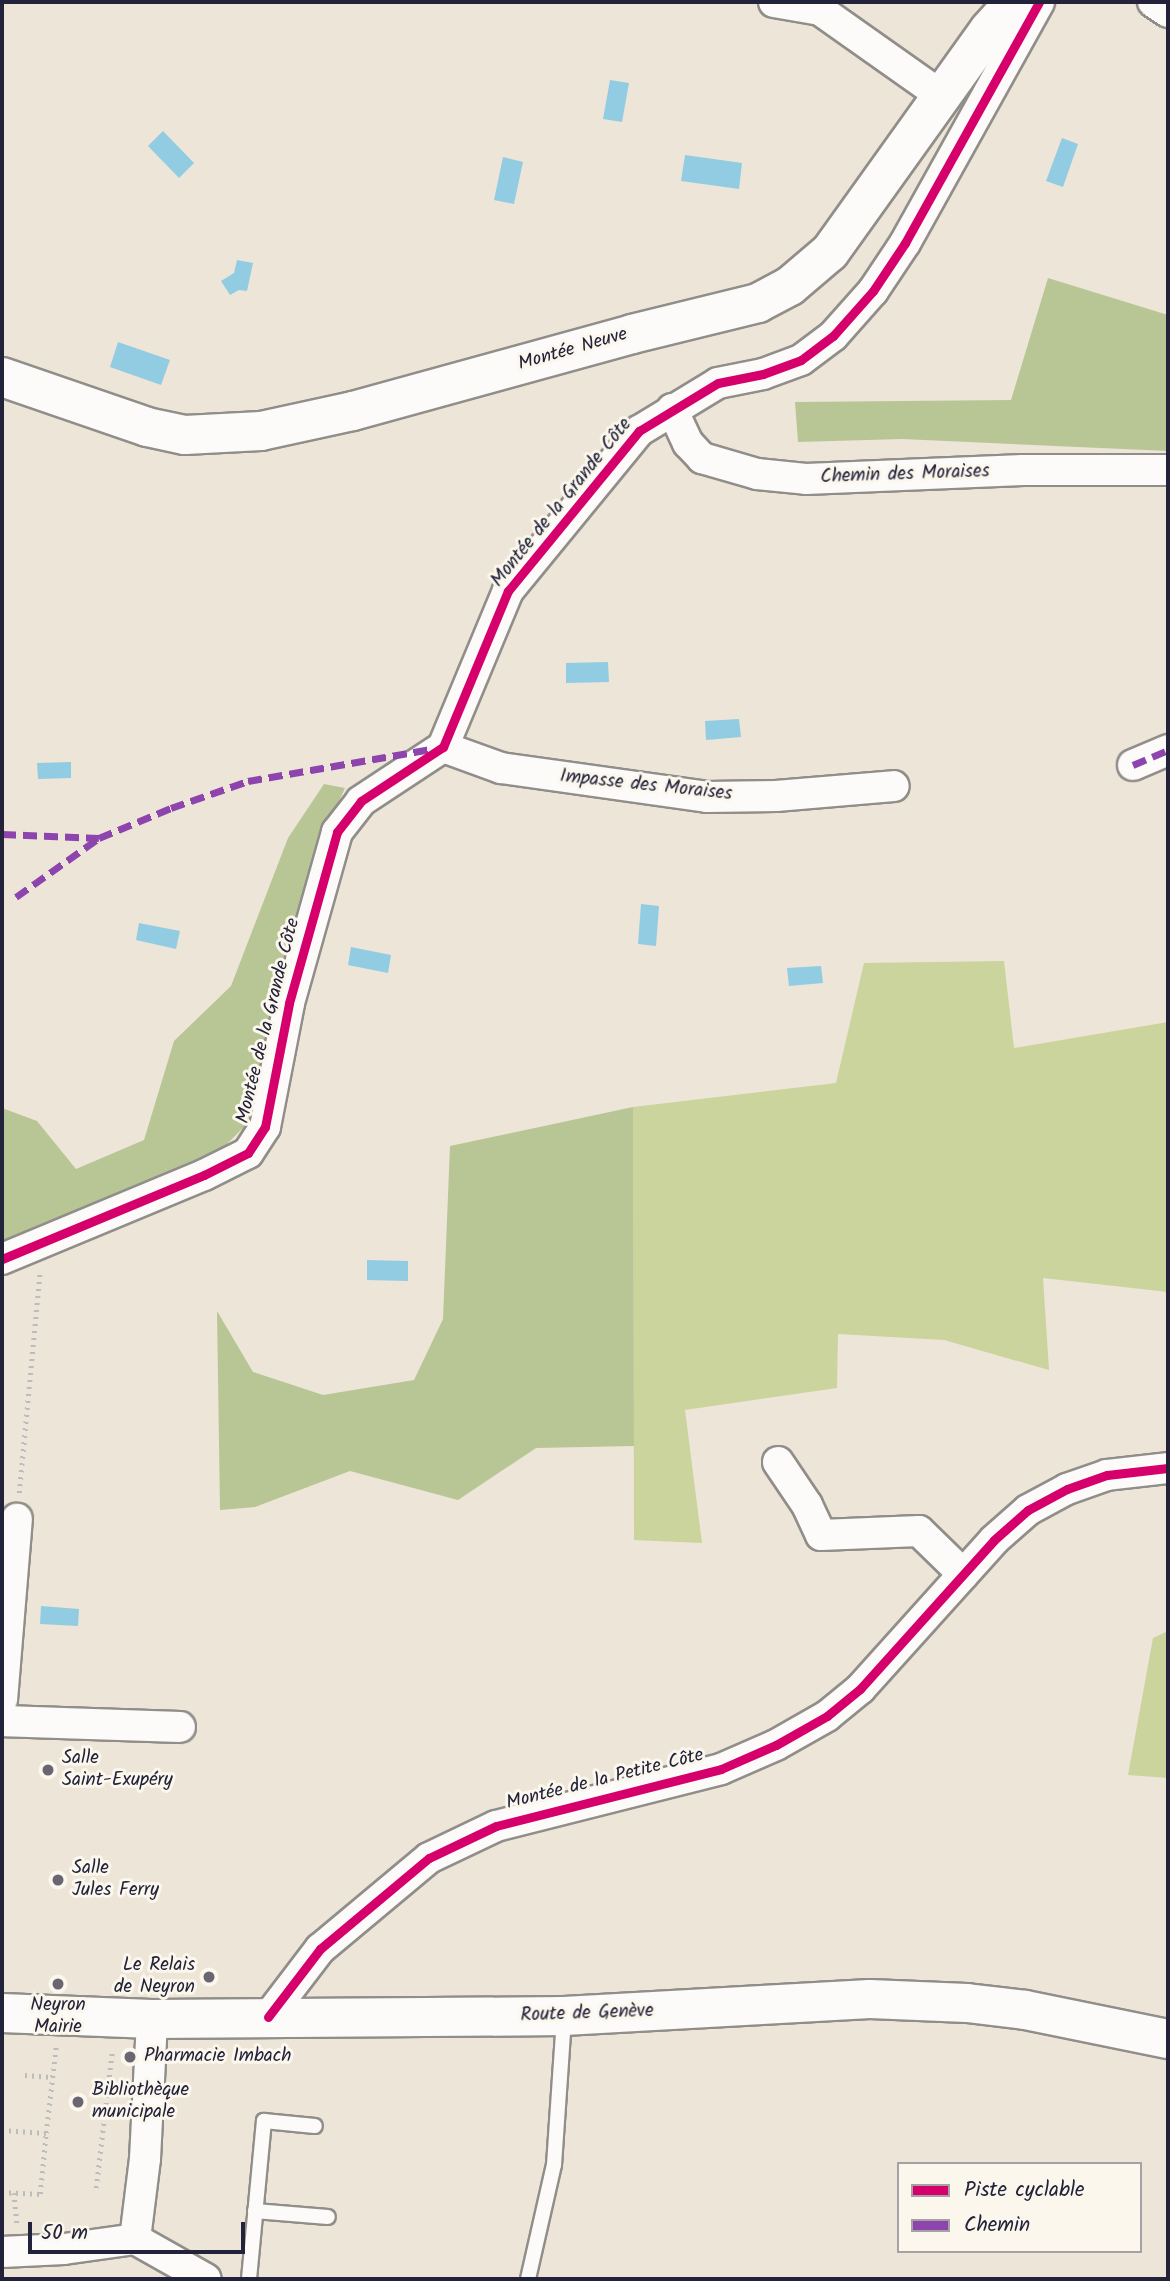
<!DOCTYPE html>
<html>
<head>
<meta charset="utf-8">
<style>
	body { margin:0 }
	#map { position:relative; width:1170px; height:2281px; overflow:hidden; background:#ede5d8; font-family:Kalam,sans-serif }
	div>[style] { position:absolute }
	.green>* { inset:0; background:#cbd49d }
	.forest>* { inset:0; background:#b8c696 }
	.water>* { inset:0; background:#92cce3 }
	.path>* { height:4.5px; margin-top:-2.25px; transform-origin:0; background:repeating-linear-gradient(90deg,#bdbcbc 0 2px,transparent 0 7px) }
	.roads { filter:drop-shadow(2px 0 #918e8a) drop-shadow(-2px 0 #918e8a) drop-shadow(0 2px #918e8a) drop-shadow(0 -2px #918e8a) }
	.lane>* { height:14px; margin:-7px; padding:0 7px; transform-origin:7px; border-radius:7px; background:#fcfbf9 }
	.street>* { height:30px; margin:-15px; padding:0 15px; transform-origin:15px; border-radius:15px; background:#fcfbf9 }
	.secondary>* { height:38px; margin:-19px; padding:0 19px; transform-origin:19px; border-radius:19px; background:#fcfbf9 }
	.primary>* { height:38px; margin:-19px; padding:0 19px; transform-origin:19px; border-radius:19px; background:#fcfbf9 }
	.quiet>* { height:7px; margin-top:-3.5px; transform-origin:0; background:repeating-linear-gradient(90deg,#8e44ad 0 14px,transparent 0 21px) }
	.cycleway>* { height:9px; margin:-4.5px; padding:0 4.5px; transform-origin:4.5px; border-radius:4.5px; background:#d6006c }
	.dots>* { width:19px; height:19px; translate:-50% -50%; box-sizing:border-box; border:4px solid #fbf7ec; border-radius:50% }
	span { translate:-50% -50%; white-space:nowrap; text-align:center; line-height:1.15; -webkit-text-stroke:6px #fbf7ec; paint-order:stroke }
	.street-label { font-size:19px; color:#22223b }
	.poi-label { font-size:19px; color:#22223b }
	.left { translate:0 -50%; text-align:left }
	.right { translate:-100% -50%; text-align:right }
	.frame { position:absolute; inset:0; border:4px solid #22223b; pointer-events:none }
	.legend { position:absolute; left:897px; top:2162px; width:245px; height:91px; box-sizing:border-box; background:#fbf7ec; border:2px solid #a4a2a5; margin:0; padding:9px 12px; list-style:none; font-size:21px; color:#22223b }
	.legend li { display:flex; align-items:center; gap:14px; height:35px }
	.legend b { width:35px; border:2px solid #a4a2a5 }
	.scale { position:absolute; left:28px; top:2222px; width:217px; height:32px; box-sizing:border-box; border:4px solid #22223b; border-top:0; padding-left:9px; font-size:21px; line-height:24px; white-space:nowrap; color:#22223b; -webkit-text-stroke:5px #fbf7ec; paint-order:stroke }
</style>
</head>
<body>
<div id="map">
	<div class="green">
		<i style="clip-path:polygon(1004px 961px,1014px 1048px,1168px 1022px,1168px 1292px,1043px 1278px,1049px 1370px,944px 1340px,838px 1334px,837px 1388px,685px 1410px,702px 1543px,634px 1540px,633px 1107px,836px 1083px,864px 963px)"></i>
		<i style="clip-path:polygon(1168px 1631px,1168px 1778px,1128px 1775px,1153px 1638px)"></i>
	</div>
	<div class="forest">
		<i style="clip-path:polygon(1048px 278px,1168px 315px,1168px 451px,902px 439px,798px 442px,795px 402px,1011px 400px)"></i>
		<i style="clip-path:polygon(324px 784px,345px 788px,316px 852px,247px 1124px,223px 1148px,2px 1241px,2px 1108px,37px 1121px,76px 1169px,144px 1140px,174px 1041px,231px 986px,288px 838px)"></i>
		<i style="clip-path:polygon(633px 1107px,634px 1446px,536px 1448px,458px 1500px,350px 1471px,255px 1507px,220px 1510px,217px 1311px,253px 1372px,323px 1395px,414px 1380px,443px 1319px,450px 1146px)"></i>
	</div>
	<div class="water">
		<i style="clip-path:polygon(610px 80px,629px 83px,622px 122px,603px 119px)"></i>
		<i style="clip-path:polygon(163px 131px,194px 163px,179px 178px,148px 146px)"></i>
		<i style="clip-path:polygon(1062px 138px,1078px 144px,1063px 187px,1046px 181px)"></i>
		<i style="clip-path:polygon(685px 155px,742px 163px,739px 189px,681px 181px)"></i>
		<i style="clip-path:polygon(503px 157px,523px 162px,514px 204px,494px 200px)"></i>
		<i style="clip-path:polygon(237px 260px,253px 263px,247px 291px,239px 290px,230px 295px,221px 281px,234px 273px)"></i>
		<i style="clip-path:polygon(118px 342px,170px 360px,161px 385px,110px 367px)"></i>
		<i style="clip-path:polygon(608px 662px,609px 682px,566px 683px,566px 663px)"></i>
		<i style="clip-path:polygon(739px 719px,741px 737px,706px 740px,705px 721px)"></i>
		<i style="clip-path:polygon(71px 762px,71px 778px,38px 779px,37px 763px)"></i>
		<i style="clip-path:polygon(641px 904px,659px 906px,656px 946px,638px 944px)"></i>
		<i style="clip-path:polygon(139px 923px,180px 931px,176px 949px,136px 940px)"></i>
		<i style="clip-path:polygon(351px 947px,391px 955px,388px 973px,348px 965px)"></i>
		<i style="clip-path:polygon(821px 966px,823px 983px,789px 986px,787px 968px)"></i>
		<i style="clip-path:polygon(367px 1260px,408px 1261px,408px 1281px,367px 1280px)"></i>
		<i style="clip-path:polygon(41px 1606px,79px 1609px,78px 1626px,40px 1624px)"></i>
	</div>
	<div class="path">
		<i style="left:19px;top:1493px;width:222px;rotate:-84.6deg"></i>
		<i style="left:25px;top:2075px;width:27px;rotate:4deg"></i>
		<i style="left:2px;top:2130px;width:44px;rotate:3.9deg"></i>
		<i style="left:46px;top:2133px;width:88px;rotate:-83.4deg"></i>
		<i style="left:96px;top:2188px;width:138px;rotate:-83.3deg"></i>
		<i style="left:2px;top:2192px;width:38px;rotate:3deg"></i>
		<i style="left:40px;top:2194px;width:61px;rotate:-84.4deg"></i>
		<i style="left:14px;top:2193px;width:30px;rotate:84deg"></i>
	</div>
	<div class="roads">
		<div class="lane">
			<i style="left:255px;top:2211px;width:73px;rotate:4.7deg"></i>
			<i style="left:249px;top:2279px;width:159px;rotate:-84.6deg"></i>
			<i style="left:264px;top:2121px;width:51px;rotate:5.6deg"></i>
			<i style="left:528px;top:2279px;width:117px;rotate:-77.2deg"></i>
			<i style="left:554px;top:2165px;width:147px;rotate:-86.1deg"></i>
		</div>
		<div class="street">
			<i style="left:774px;top:2px;width:47px;rotate:9.9deg"></i>
			<i style="left:820px;top:10px;width:149px;rotate:35.2deg"></i>
			<i style="left:1153px;top:2px;width:18px;rotate:34deg"></i>
			<i style="left:672px;top:409px;width:38px;rotate:65deg"></i>
			<i style="left:688px;top:443px;width:21px;rotate:47deg"></i>
			<i style="left:702px;top:458px;width:57px;rotate:16.2deg"></i>
			<i style="left:757px;top:474px;width:49px;rotate:5.8deg"></i>
			<i style="left:806px;top:479px;width:217px;rotate:-2.4deg"></i>
			<i style="left:1023px;top:470px;width:145px"></i>
			<i style="left:443px;top:747px;width:62px;rotate:19.9deg"></i>
			<i style="left:501px;top:768px;width:208px;rotate:8deg"></i>
			<i style="left:707px;top:797px;width:69px;rotate:-0.8deg"></i>
			<i style="left:776px;top:796px;width:118px;rotate:-4.8deg"></i>
			<i style="left:1133px;top:765px;width:38px;rotate:-23deg"></i>
			<i style="left:2px;top:1259px;width:219px;rotate:-22.6deg"></i>
			<i style="left:204px;top:1175px;width:49px;rotate:-26.6deg"></i>
			<i style="left:248px;top:1153px;width:31px;rotate:-57deg"></i>
			<i style="left:265px;top:1127px;width:126px;rotate:-79deg"></i>
			<i style="left:289px;top:1003px;width:178px;rotate:-74.3deg"></i>
			<i style="left:337px;top:832px;width:39px;rotate:-52deg"></i>
			<i style="left:361px;top:801px;width:98px;rotate:-33.4deg"></i>
			<i style="left:443px;top:747px;width:169px;rotate:-67.4deg"></i>
			<i style="left:508px;top:591px;width:207px;rotate:-50.7deg"></i>
			<i style="left:639px;top:431px;width:92px;rotate:-31.3deg"></i>
			<i style="left:718px;top:383px;width:46px;rotate:-11.3deg"></i>
			<i style="left:763px;top:374px;width:40px;rotate:-20.2deg"></i>
			<i style="left:801px;top:360px;width:40px;rotate:-37deg"></i>
			<i style="left:833px;top:336px;width:60px;rotate:-48.4deg"></i>
			<i style="left:873px;top:291px;width:58px;rotate:-56.3deg"></i>
			<i style="left:905px;top:243px;width:276px;rotate:-60.9deg"></i>
			<i style="left:778px;top:1462px;width:52px;rotate:56deg"></i>
			<i style="left:807px;top:1505px;width:33px;rotate:65deg"></i>
			<i style="left:821px;top:1535px;width:98px;rotate:-2.3deg"></i>
			<i style="left:919px;top:1531px;width:62px;rotate:44.3deg"></i>
			<i style="left:2px;top:1700px;width:182px;rotate:-85.3deg"></i>
			<i style="left:2px;top:1721px;width:178px;rotate:1.9deg"></i>
			<i style="left:268px;top:2017px;width:86px;rotate:-52.6deg"></i>
			<i style="left:320px;top:1949px;width:142px;rotate:-39.9deg"></i>
			<i style="left:429px;top:1858px;width:74px;rotate:-25.5deg"></i>
			<i style="left:496px;top:1826px;width:232px;rotate:-14.2deg"></i>
			<i style="left:721px;top:1769px;width:60px;rotate:-23.6deg"></i>
			<i style="left:776px;top:1745px;width:59px;rotate:-29.6deg"></i>
			<i style="left:827px;top:1716px;width:43px;rotate:-39.3deg"></i>
			<i style="left:860px;top:1689px;width:200px;rotate:-48deg"></i>
			<i style="left:994px;top:1540px;width:45px;rotate:-41.4deg"></i>
			<i style="left:1028px;top:1510px;width:44px;rotate:-28.3deg"></i>
			<i style="left:1067px;top:1489px;width:42px;rotate:-19.3deg"></i>
			<i style="left:1107px;top:1475px;width:61px;rotate:-6.5deg"></i>
			<i style="left:135px;top:2239px;width:81px;rotate:29.4deg"></i>
			<i style="left:2px;top:2252px;width:62px;rotate:-2.8deg"></i>
			<i style="left:64px;top:2249px;width:72px;rotate:-8deg"></i>
			<i style="left:135px;top:2239px;width:81px;rotate:-82.9deg"></i>
			<i style="left:145px;top:2159px;width:140px;rotate:-87.1deg"></i>
		</div>
		<div class="secondary">
			<i style="left:2px;top:377px;width:153px;rotate:19deg"></i>
			<i style="left:147px;top:427px;width:39px;rotate:12deg"></i>
			<i style="left:185px;top:435px;width:76px;rotate:-3deg"></i>
			<i style="left:261px;top:431px;width:94px;rotate:-12.3deg"></i>
			<i style="left:353px;top:411px;width:289px;rotate:-15.4deg"></i>
			<i style="left:632px;top:334px;width:130px;rotate:-13.8deg"></i>
			<i style="left:758px;top:303px;width:36px;rotate:-28deg"></i>
			<i style="left:790px;top:286px;width:52px;rotate:-40.4deg"></i>
			<i style="left:830px;top:252px;width:273px;rotate:-54.4deg"></i>
			<i style="left:989px;top:30px;width:38px;rotate:-48deg"></i>
		</div>
		<div class="primary">
			<i style="left:2px;top:2013px;width:150px;rotate:2.3deg"></i>
			<i style="left:152px;top:2019px;width:412px;rotate:-0.4deg"></i>
			<i style="left:564px;top:2016px;width:306px;rotate:-3.2deg"></i>
			<i style="left:870px;top:1999px;width:97px;rotate:2.4deg"></i>
			<i style="left:967px;top:2003px;width:58px;rotate:6.9deg"></i>
			<i style="left:1025px;top:2010px;width:146px;rotate:11.5deg"></i>
		</div>
	</div>
	<div class="quiet">
		<i style="left:1133px;top:765px;width:38px;rotate:-23deg"></i>
		<i style="left:2px;top:834px;width:97px;rotate:2.4deg"></i>
		<i style="left:16px;top:897px;width:102px;rotate:-35.4deg"></i>
		<i style="left:99px;top:838px;width:78px;rotate:-22.6deg"></i>
		<i style="left:171px;top:808px;width:82px;rotate:-19.3deg"></i>
		<i style="left:248px;top:781px;width:186px;rotate:-9.9deg"></i>
	</div>
	<div class="cycleway">
		<i style="left:2px;top:1259px;width:219px;rotate:-22.6deg"></i>
		<i style="left:204px;top:1175px;width:49px;rotate:-26.6deg"></i>
		<i style="left:248px;top:1153px;width:31px;rotate:-57deg"></i>
		<i style="left:265px;top:1127px;width:126px;rotate:-79deg"></i>
		<i style="left:289px;top:1003px;width:178px;rotate:-74.3deg"></i>
		<i style="left:337px;top:832px;width:39px;rotate:-52deg"></i>
		<i style="left:361px;top:801px;width:98px;rotate:-33.4deg"></i>
		<i style="left:443px;top:747px;width:169px;rotate:-67.4deg"></i>
		<i style="left:508px;top:591px;width:207px;rotate:-50.7deg"></i>
		<i style="left:639px;top:431px;width:92px;rotate:-31.3deg"></i>
		<i style="left:718px;top:383px;width:46px;rotate:-11.3deg"></i>
		<i style="left:763px;top:374px;width:40px;rotate:-20.2deg"></i>
		<i style="left:801px;top:360px;width:40px;rotate:-37deg"></i>
		<i style="left:833px;top:336px;width:60px;rotate:-48.4deg"></i>
		<i style="left:873px;top:291px;width:58px;rotate:-56.3deg"></i>
		<i style="left:905px;top:243px;width:276px;rotate:-60.9deg"></i>
		<i style="left:268px;top:2017px;width:86px;rotate:-52.6deg"></i>
		<i style="left:320px;top:1949px;width:142px;rotate:-39.9deg"></i>
		<i style="left:429px;top:1858px;width:74px;rotate:-25.5deg"></i>
		<i style="left:496px;top:1826px;width:232px;rotate:-14.2deg"></i>
		<i style="left:721px;top:1769px;width:60px;rotate:-23.6deg"></i>
		<i style="left:776px;top:1745px;width:59px;rotate:-29.6deg"></i>
		<i style="left:827px;top:1716px;width:43px;rotate:-39.3deg"></i>
		<i style="left:860px;top:1689px;width:200px;rotate:-48deg"></i>
		<i style="left:994px;top:1540px;width:45px;rotate:-41.4deg"></i>
		<i style="left:1028px;top:1510px;width:44px;rotate:-28.3deg"></i>
		<i style="left:1067px;top:1489px;width:42px;rotate:-19.3deg"></i>
		<i style="left:1107px;top:1475px;width:61px;rotate:-6.5deg"></i>
	</div>
	<div class="dots">
		<i style="left:48px;top:1770px;background:#696672"></i>
		<i style="left:58px;top:1880px;background:#696672"></i>
		<i style="left:209px;top:1977px;background:#696672"></i>
		<i style="left:58px;top:1984px;background:#696672"></i>
		<i style="left:130px;top:2057px;background:#696672"></i>
		<i style="left:78px;top:2102px;background:#696672"></i>
	</div>
	<div class="street-label">
		<span style="left:573px;top:350px;rotate:-16deg">Montée Neuve</span>
		<span style="left:905px;top:475px;rotate:-2deg">Chemin des Moraises</span>
		<span style="left:562px;top:503px;rotate:-51deg">Montée de la Grande Côte</span>
		<span style="left:646px;top:786px;rotate:6deg">Impasse des Moraises</span>
		<span style="left:269px;top:1021px;rotate:-76deg">Montée de la Grande Côte</span>
		<span style="left:605px;top:1780px;rotate:-14deg">Montée de la Petite Côte</span>
		<span style="left:587px;top:2014px;rotate:-2deg">Route de Genève</span>
	</div>
	<div class="poi-label">
		<span class="left" style="left:62px;top:1770px">Salle<br>Saint-Exupéry</span>
		<span class="left" style="left:72px;top:1880px">Salle<br>Jules Ferry</span>
		<span class="right" style="left:195px;top:1977px">Le Relais<br>de Neyron</span>
		<span style="left:58px;top:2017px">Neyron<br>Mairie</span>
		<span class="left" style="left:144px;top:2057px">Pharmacie Imbach</span>
		<span class="left" style="left:92px;top:2102px">Bibliothèque<br>municipale</span>
	</div>
	<div class="frame"></div>
	<ul class="legend">
	<li><b style="height:9px;background:#d6006c"></b>Piste cyclable</li>
	<li><b style="height:9px;background:#8e44ad"></b>Chemin</li>
	</ul>
	<div class="scale">50 m</div>
</div>
</body>
</html>
